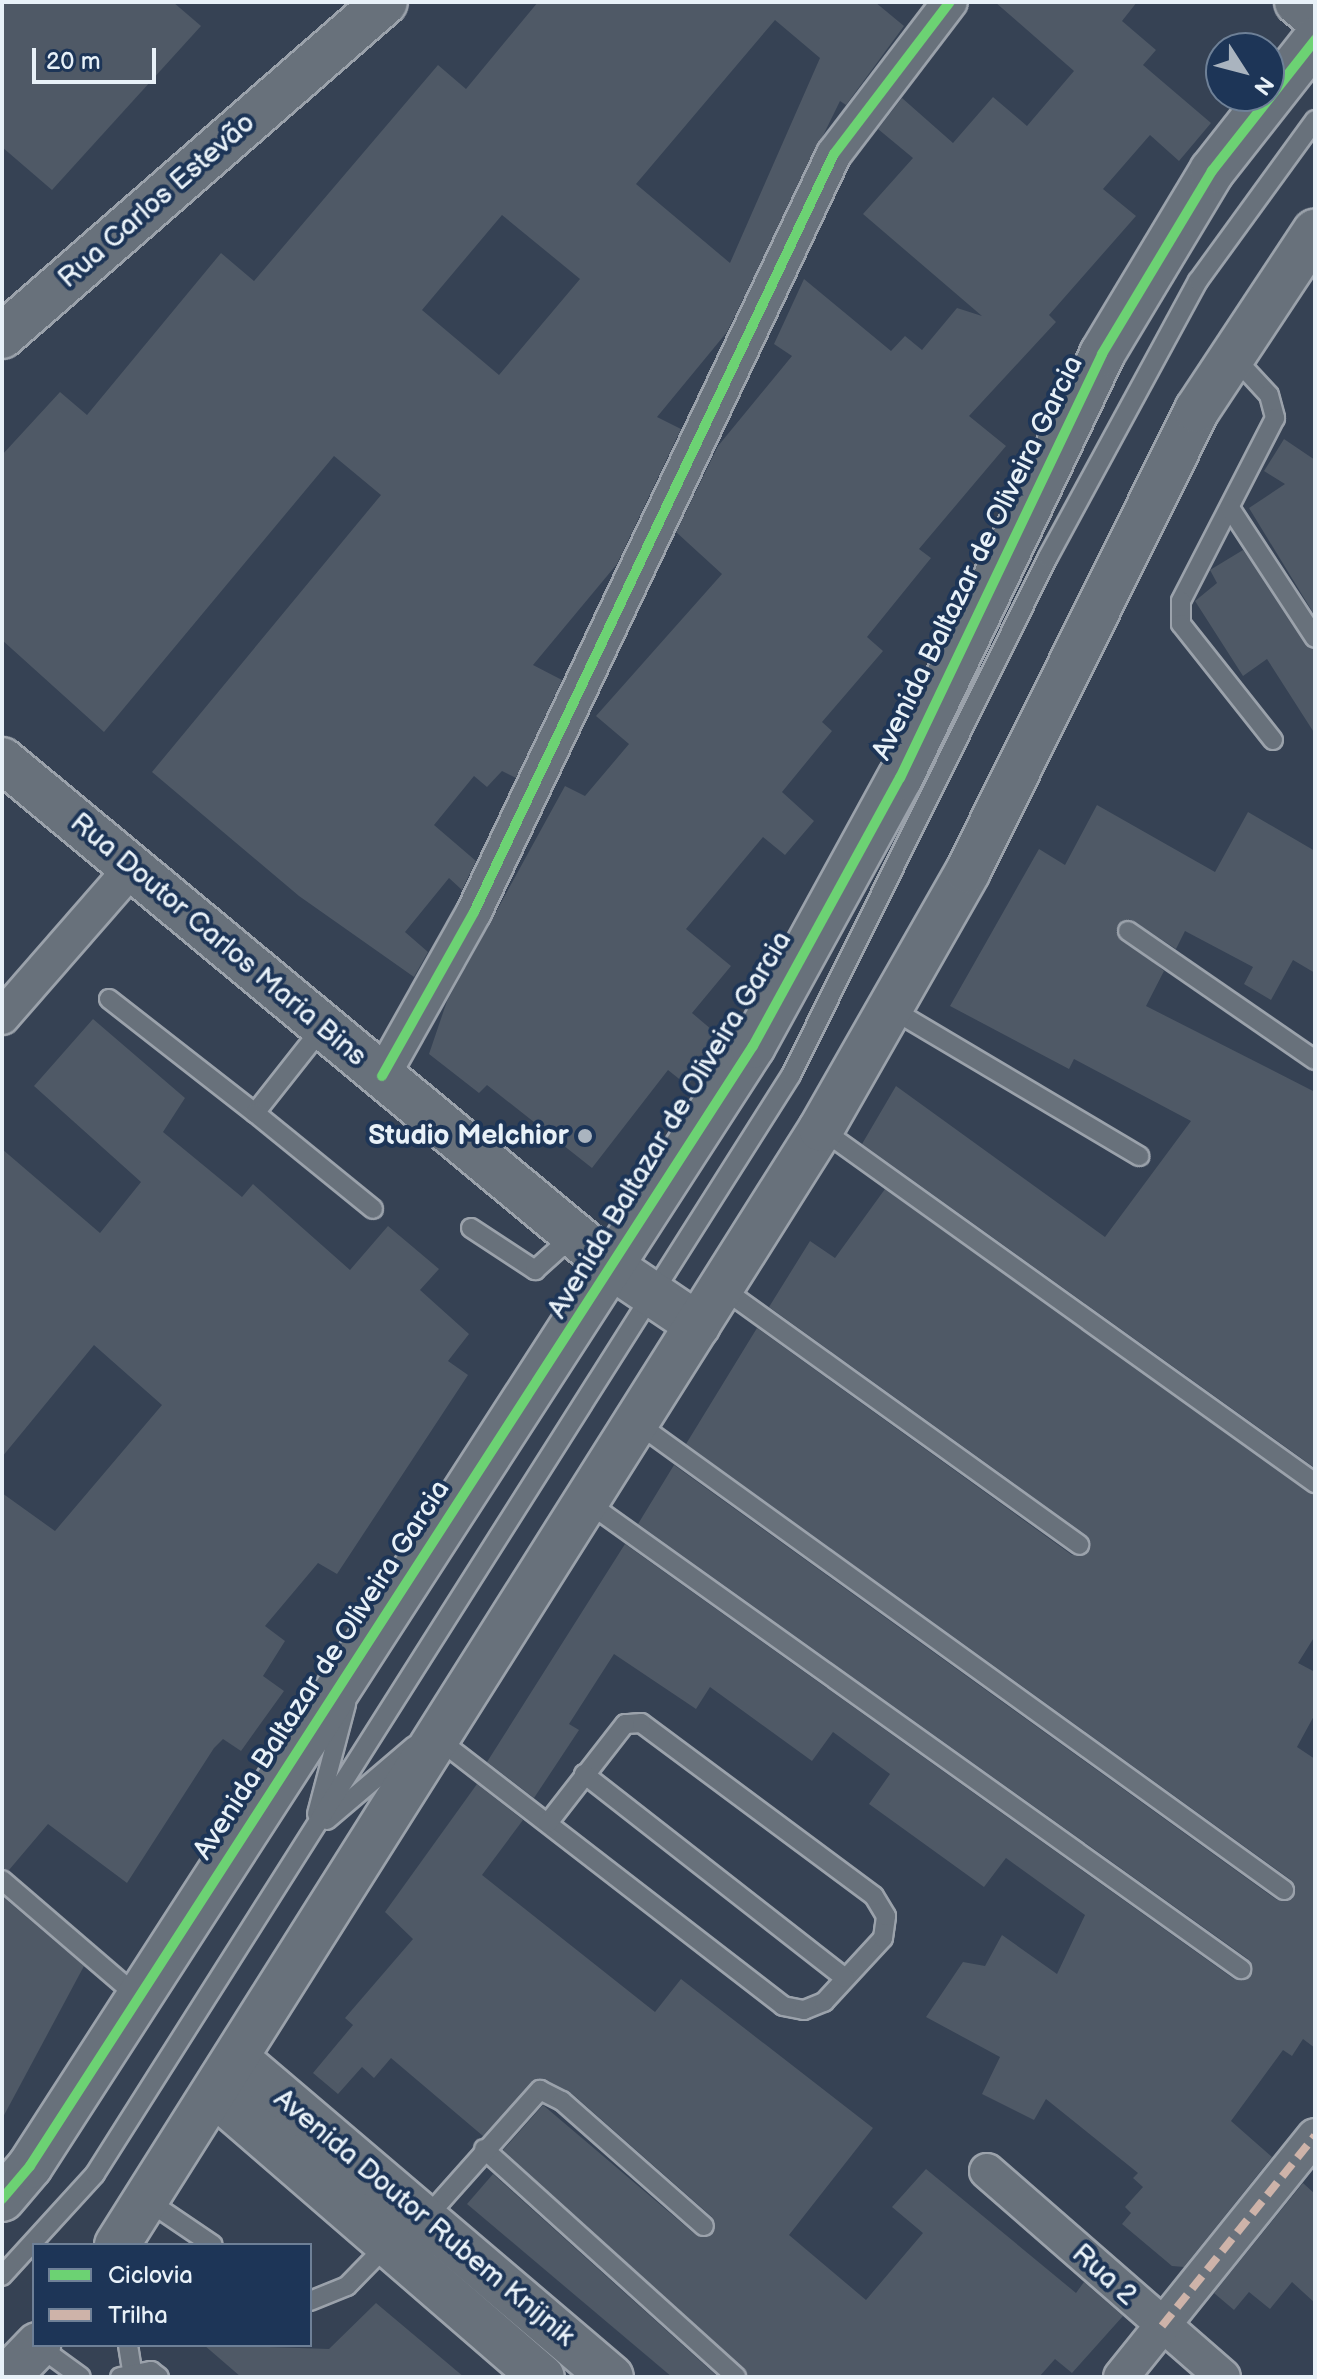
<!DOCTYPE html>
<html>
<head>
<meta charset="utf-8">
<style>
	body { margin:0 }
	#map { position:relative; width:1317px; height:2379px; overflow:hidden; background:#364254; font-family:"Balsamiq Sans",sans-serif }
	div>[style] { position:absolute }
	.building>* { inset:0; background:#4f5966 }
	.roads { filter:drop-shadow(2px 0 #9ba2ab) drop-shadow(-2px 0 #9ba2ab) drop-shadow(0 2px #9ba2ab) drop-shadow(0 -2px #9ba2ab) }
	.lane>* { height:18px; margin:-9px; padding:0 9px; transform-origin:9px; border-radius:9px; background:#68717b }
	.street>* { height:34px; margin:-17px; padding:0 17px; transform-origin:17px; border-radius:17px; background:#68717b }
	.secondary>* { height:44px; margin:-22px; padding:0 22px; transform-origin:22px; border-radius:22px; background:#68717b }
	.primary>* { height:44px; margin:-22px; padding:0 22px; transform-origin:22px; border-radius:22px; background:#68717b }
	.quiet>* { height:8px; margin-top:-4px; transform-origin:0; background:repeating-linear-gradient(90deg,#ceb3a9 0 16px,transparent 0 24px) }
	.cycleway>* { height:10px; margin:-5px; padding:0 5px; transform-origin:5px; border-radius:5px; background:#6cd273 }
	.dots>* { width:22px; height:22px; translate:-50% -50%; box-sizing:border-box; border:4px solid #1d3557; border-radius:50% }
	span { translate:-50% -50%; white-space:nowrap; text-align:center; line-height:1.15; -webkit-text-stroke:8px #1d3557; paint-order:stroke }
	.street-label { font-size:28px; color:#e8f1f8 }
	.poi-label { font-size:28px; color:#e8f1f8; font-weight:700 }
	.right { translate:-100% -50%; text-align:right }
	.frame { position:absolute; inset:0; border:4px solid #e8f1f8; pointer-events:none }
	.legend { position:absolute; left:32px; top:2243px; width:280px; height:104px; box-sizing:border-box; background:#1d3557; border:2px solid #6e8097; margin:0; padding:10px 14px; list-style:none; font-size:24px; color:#e8f1f8 }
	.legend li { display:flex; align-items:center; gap:16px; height:40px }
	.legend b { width:40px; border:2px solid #6e8097 }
	.north { position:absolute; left:1205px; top:32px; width:80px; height:80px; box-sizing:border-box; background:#1d3557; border:2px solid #6e8097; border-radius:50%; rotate:126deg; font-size:22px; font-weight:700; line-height:32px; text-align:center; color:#e8f1f8 }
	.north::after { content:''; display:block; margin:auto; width:28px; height:36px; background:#aab4bf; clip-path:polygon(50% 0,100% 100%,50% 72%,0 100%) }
	.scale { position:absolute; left:32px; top:48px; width:124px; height:36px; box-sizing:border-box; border:4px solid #e8f1f8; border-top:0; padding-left:10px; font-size:24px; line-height:28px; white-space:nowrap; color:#e8f1f8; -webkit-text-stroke:6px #1d3557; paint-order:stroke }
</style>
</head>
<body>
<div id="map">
	<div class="building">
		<i style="clip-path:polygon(2px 2px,173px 2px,201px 26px,52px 190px,2px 147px)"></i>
		<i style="clip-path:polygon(evenodd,538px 2px,875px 2px,904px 26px,846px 105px,840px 101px,727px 332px,657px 417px,681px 429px,617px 564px,533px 665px,562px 680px,516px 778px,502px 771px,487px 787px,474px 776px,434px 825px,476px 861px,462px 890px,449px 878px,405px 932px,428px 952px,414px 977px,299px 896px,152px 772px,381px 495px,334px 456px,104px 732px,2px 640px,2px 455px,60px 392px,87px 415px,221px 253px,254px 281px,438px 65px,466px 89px,538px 2px,775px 20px,820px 58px,730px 263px,636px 184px,775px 20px,538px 2px,502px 215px,580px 279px,499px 375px,422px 310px,502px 215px)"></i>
		<i style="clip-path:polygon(995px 2px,1137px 2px,1122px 21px,1156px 50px,1143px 65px,1211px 123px,1179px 161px,1150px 135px,1103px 189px,1136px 216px,1049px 315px,1056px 322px,969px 416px,1006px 446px,919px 549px,931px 558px,867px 637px,883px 651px,822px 722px,832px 731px,782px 792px,814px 821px,785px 855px,763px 837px,686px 929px,731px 966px,692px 1013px,718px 1035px,688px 1086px,668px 1070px,592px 1168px,487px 1085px,479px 1093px,429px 1054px,447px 1001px,565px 786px,585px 796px,629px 744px,596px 716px,722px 574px,676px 532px,718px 446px,792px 356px,774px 344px,804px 279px,891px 351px,905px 336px,922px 350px,957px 308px,982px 316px,863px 214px,913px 158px,878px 129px,902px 98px,953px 143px,993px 97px,1027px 126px,1074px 71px)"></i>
		<i style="clip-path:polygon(1284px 439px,1315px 460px,1315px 616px,1249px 508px,1285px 484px,1264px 471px)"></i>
		<i style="clip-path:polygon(1243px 550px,1315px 650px,1315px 734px,1267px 659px,1243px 676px,1195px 601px,1217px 583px,1210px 570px)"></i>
		<i style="clip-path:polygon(1097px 805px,1215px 872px,1248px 812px,1315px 851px,1315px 973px,1293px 960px,1271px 1000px,1244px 984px,1253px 967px,1185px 931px,1176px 949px,1130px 919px,1116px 931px,1164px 971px,1146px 1006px,1315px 1092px,1315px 1468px,862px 1144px,896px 1086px,1105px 1237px,1191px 1121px,1074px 1059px,1069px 1069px,950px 1006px,1039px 849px,1065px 865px)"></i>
		<i style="clip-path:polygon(93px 1019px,185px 1098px,163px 1132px,242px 1197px,253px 1184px,350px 1270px,388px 1226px,439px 1269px,420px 1290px,469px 1334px,448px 1361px,468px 1375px,337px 1574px,318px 1563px,265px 1626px,285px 1641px,263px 1676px,284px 1691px,241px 1751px,223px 1739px,214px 1748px,127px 1883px,48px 1824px,9px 1870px,2px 1868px,2px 1493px,55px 1531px,162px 1405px,94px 1345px,2px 1457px,2px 1149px,100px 1233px,141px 1182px,34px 1086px)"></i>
		<i style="clip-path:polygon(885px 1189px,1315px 1495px,1315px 1636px,1298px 1663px,1315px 1672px,1315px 1714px,1297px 1747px,1315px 1759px,1315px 2048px,1303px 2039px,1292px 2056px,1283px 2050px,1231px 2121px,1272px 2157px,1184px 2267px,1172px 2266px,1122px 2224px,1131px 2213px,1125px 2207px,1143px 2187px,1133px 2178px,1138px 2173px,1046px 2099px,1034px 2120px,982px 2094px,1000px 2057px,926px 2017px,963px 1962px,985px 1966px,1002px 1935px,1057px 1974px,1085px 1915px,1006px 1858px,984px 1887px,869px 1804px,890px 1774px,833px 1732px,812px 1761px,710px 1687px,696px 1709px,614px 1654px,569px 1724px,579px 1730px,534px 1798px,487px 1762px,625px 1544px,1234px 1979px,1251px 1975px,1248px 1959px,638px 1524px,674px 1465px,1277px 1900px,1293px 1898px,1291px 1880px,686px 1444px,757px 1328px,1072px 1555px,1088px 1553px,1086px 1535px,769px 1307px,810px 1241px,835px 1258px)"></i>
		<i style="clip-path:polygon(477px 1784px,523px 1820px,482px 1875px,655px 2012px,681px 1979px,873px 2128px,789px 2235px,866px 2300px,923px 2233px,892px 2207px,926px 2169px,1076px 2293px,1084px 2282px,1123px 2316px,1072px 2373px,1055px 2359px,1039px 2377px,748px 2377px,503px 2150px,543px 2105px,696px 2235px,712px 2234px,712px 2217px,570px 2092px,537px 2079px,483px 2136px,391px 2058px,374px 2078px,362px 2067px,338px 2094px,313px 2073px,353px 2025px,345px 2018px,413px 1939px,385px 1912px)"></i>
		<i style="clip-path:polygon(2px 1896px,84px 1966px,2px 2119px)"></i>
		<i style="clip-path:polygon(493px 2174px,718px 2377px,672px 2377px,467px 2204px)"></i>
		<i style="clip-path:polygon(1303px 2183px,1315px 2194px,1315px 2303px,1292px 2282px,1270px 2309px,1249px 2292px,1234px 2310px,1214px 2293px)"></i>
		<i style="clip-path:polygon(376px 2303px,464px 2377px,241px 2377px,204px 2345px,329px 2349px)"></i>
	</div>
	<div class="roads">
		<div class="lane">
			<i style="left:1232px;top:355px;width:54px;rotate:47.2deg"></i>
			<i style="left:1269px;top:395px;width:24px;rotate:75deg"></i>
			<i style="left:1275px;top:418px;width:206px;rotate:117.2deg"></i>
			<i style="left:1181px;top:601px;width:23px;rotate:90deg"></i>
			<i style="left:1181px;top:624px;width:148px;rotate:51.6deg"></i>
			<i style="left:1230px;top:508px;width:155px;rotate:56.8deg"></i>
			<i style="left:1128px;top:931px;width:227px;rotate:34.6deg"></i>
			<i style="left:109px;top:999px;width:185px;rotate:38deg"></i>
			<i style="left:255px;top:1113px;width:110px;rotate:-51.7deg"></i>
			<i style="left:890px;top:1008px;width:290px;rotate:30.7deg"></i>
			<i style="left:255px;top:1113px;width:152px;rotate:39.1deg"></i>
			<i style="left:821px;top:1129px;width:608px;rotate:35.63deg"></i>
			<i style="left:471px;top:1228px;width:77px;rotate:33.3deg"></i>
			<i style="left:535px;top:1270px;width:52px;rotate:-41.9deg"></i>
			<i style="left:722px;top:1288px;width:440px;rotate:35.7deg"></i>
			<i style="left:637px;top:1423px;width:798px;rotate:35.82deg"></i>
			<i style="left:587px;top:1502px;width:804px;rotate:35.53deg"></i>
			<i style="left:438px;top:1739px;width:436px;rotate:37.7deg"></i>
			<i style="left:783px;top:2006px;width:21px;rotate:11deg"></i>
			<i style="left:804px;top:2010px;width:22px;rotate:-22deg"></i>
			<i style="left:824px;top:2002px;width:87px;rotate:-47.3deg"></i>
			<i style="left:883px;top:1938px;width:22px;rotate:-82deg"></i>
			<i style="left:886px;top:1916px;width:23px;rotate:-121deg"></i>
			<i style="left:874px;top:1896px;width:290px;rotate:-143.4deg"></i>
			<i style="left:641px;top:1723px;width:16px;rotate:176deg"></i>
			<i style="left:625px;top:1724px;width:125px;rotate:127.9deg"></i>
			<i style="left:584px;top:1774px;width:331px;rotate:38deg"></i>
			<i style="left:317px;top:1814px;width:114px;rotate:-75.2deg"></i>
			<i style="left:327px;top:1820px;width:114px;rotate:-40.4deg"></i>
			<i style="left:2px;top:1880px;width:181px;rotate:40.7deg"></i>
			<i style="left:484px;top:2149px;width:340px;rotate:42.1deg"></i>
			<i style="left:148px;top:2201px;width:78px;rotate:34.1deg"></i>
			<i style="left:425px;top:2219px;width:173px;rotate:-48.3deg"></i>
			<i style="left:540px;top:2090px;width:25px;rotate:27deg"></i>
			<i style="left:562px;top:2101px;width:189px;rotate:41.4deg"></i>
			<i style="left:2px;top:2276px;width:138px;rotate:-47.6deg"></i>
			<i style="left:95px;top:2174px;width:1301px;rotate:-57.65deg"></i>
			<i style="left:791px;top:1075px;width:578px;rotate:-63.61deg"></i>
			<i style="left:1048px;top:557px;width:314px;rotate:-61.5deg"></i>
			<i style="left:1198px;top:281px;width:199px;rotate:-54deg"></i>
			<i style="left:310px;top:2301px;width:40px;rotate:-22deg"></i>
			<i style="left:347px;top:2286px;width:59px;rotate:-45.7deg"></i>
			<i style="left:37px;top:2345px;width:54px;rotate:36deg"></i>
			<i style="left:128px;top:2345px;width:26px;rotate:81deg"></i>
			<i style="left:120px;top:2377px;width:32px;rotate:-11deg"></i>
			<i style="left:151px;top:2371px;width:10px;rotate:37deg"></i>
		</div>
		<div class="street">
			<i style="left:2px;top:1017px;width:198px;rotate:-48.9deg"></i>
			<i style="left:382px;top:1076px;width:188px;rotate:-60.7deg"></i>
			<i style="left:474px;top:912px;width:839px;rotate:-64.6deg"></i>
			<i style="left:834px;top:154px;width:191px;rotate:-52.7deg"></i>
			<i style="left:987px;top:2171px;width:313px;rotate:41.1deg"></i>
			<i style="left:1121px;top:2377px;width:309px;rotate:-51.2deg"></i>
		</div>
		<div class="secondary">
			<i style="left:1297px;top:2px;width:23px;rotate:40deg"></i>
			<i style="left:2px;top:336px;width:508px;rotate:-41.09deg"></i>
			<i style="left:2px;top:760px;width:797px;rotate:39.7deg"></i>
			<i style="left:615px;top:1269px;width:100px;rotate:34deg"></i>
			<i style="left:237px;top:2059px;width:491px;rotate:40.4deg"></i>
			<i style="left:216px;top:2095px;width:431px;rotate:40.9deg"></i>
		</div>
		<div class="primary">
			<i style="left:2px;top:2199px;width:43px;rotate:-49.7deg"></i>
			<i style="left:30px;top:2166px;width:1333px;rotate:-57.16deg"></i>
			<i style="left:753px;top:1046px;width:306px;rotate:-61.3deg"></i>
			<i style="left:900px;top:778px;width:470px;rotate:-64.5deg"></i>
			<i style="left:1102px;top:354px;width:214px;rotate:-59deg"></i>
			<i style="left:1212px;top:171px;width:167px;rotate:-51.8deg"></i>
			<i style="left:117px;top:2245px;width:1319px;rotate:-57.76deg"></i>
			<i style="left:821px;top:1129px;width:297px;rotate:-60.3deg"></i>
			<i style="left:968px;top:871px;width:515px;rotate:-63.58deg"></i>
			<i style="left:1197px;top:410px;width:214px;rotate:-56.5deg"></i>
			<i style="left:7px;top:2377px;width:45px;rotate:-45.9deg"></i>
		</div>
	</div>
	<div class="quiet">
		<i style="left:1162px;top:2326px;width:244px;rotate:-51.2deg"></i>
	</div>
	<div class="cycleway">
		<i style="left:382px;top:1076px;width:188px;rotate:-60.7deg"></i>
		<i style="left:474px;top:912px;width:839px;rotate:-64.6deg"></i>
		<i style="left:834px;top:154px;width:191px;rotate:-52.7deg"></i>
		<i style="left:2px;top:2199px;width:43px;rotate:-49.7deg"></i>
		<i style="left:30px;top:2166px;width:1333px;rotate:-57.16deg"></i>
		<i style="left:753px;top:1046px;width:306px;rotate:-61.3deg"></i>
		<i style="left:900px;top:778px;width:470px;rotate:-64.5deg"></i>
		<i style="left:1102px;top:354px;width:214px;rotate:-59deg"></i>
		<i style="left:1212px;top:171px;width:167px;rotate:-51.8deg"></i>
	</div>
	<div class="dots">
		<i style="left:585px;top:1136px;background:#aab4bf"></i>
	</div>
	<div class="street-label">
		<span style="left:157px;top:201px;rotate:-41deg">Rua Carlos Estevão</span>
		<span style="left:978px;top:558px;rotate:-64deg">Avenida Baltazar de Oliveira Garcia</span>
		<span style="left:218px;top:940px;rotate:40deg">Rua Doutor Carlos Maria Bins</span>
		<span style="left:670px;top:1125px;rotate:-59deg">Avenida Baltazar de Oliveira Garcia</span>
		<span style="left:322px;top:1670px;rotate:-57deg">Avenida Baltazar de Oliveira Garcia</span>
		<span style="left:424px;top:2218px;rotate:40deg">Avenida Doutor Rubem Knijnik</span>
		<span style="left:1104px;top:2275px;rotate:42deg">Rua 2</span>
	</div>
	<div class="poi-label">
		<span class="right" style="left:569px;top:1136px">Studio Melchior</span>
	</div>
	<div class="frame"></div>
	<ul class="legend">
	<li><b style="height:10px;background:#6cd273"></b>Ciclovia</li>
	<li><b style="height:10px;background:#ceb3a9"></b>Trilha</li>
	</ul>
	<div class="north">N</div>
	<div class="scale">20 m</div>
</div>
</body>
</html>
